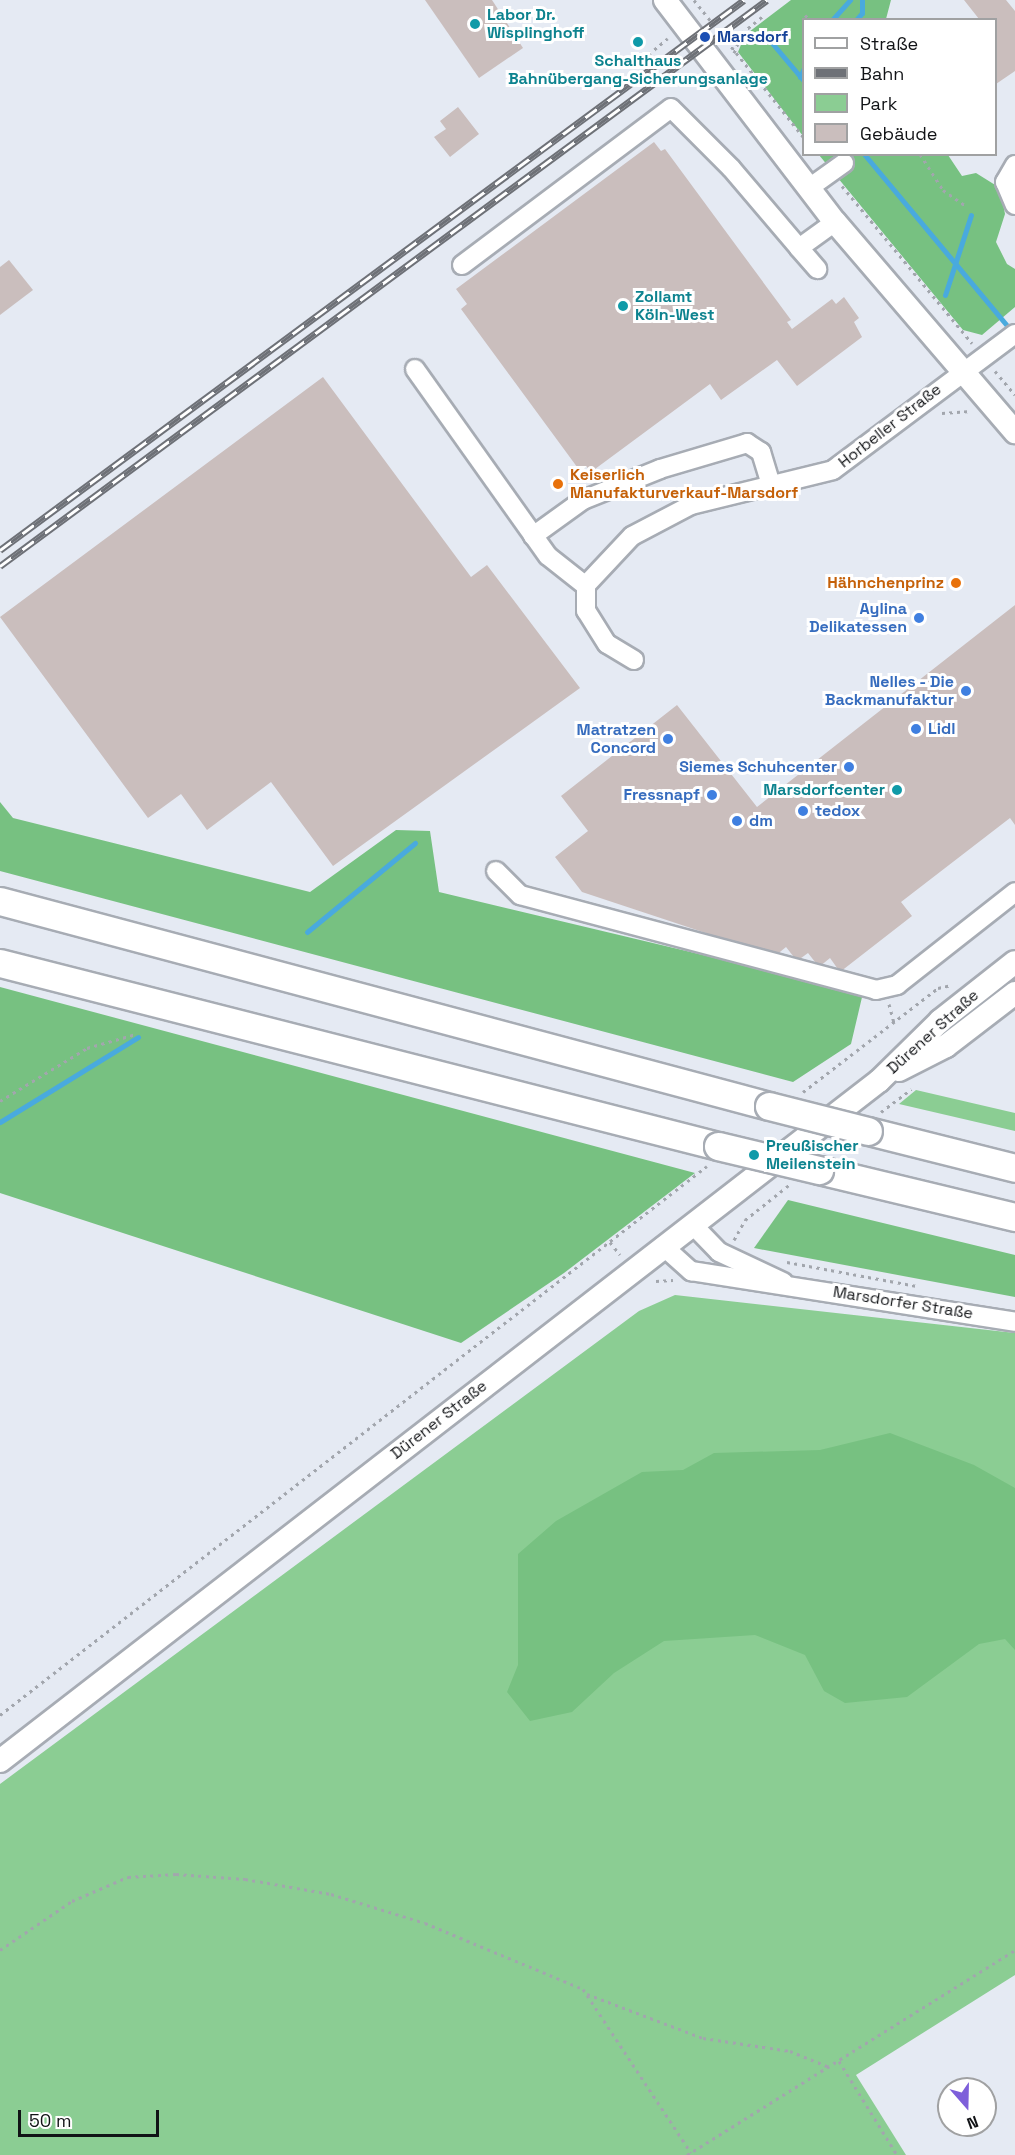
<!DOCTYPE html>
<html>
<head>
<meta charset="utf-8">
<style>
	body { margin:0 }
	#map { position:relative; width:1015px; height:2155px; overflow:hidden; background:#e5eaf3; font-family:"Space Grotesk",sans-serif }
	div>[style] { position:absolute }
	.green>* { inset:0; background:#8bcd93 }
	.forest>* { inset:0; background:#77c181 }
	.stream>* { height:5px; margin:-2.5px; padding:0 2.5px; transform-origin:2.5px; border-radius:2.5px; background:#49aade }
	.building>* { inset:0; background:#cabebd }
	.path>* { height:3px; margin-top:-1.5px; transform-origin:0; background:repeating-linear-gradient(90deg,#a2a6ad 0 3px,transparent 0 7.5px) }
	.roads { filter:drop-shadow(2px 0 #a7acb4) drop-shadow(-2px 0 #a7acb4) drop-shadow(0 2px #a7acb4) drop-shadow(0 -2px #a7acb4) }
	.minor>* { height:18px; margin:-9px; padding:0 9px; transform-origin:9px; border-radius:9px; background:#fff }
	.major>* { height:22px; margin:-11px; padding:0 11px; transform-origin:11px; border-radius:11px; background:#fff }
	.highway>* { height:27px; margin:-13.5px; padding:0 13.5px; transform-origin:13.5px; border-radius:13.5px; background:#fff }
	.rail>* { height:7px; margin-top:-3.5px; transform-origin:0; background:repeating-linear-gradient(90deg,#fff 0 14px,#6e7177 0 28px); box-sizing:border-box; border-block:2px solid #6e7177 }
	.bridges { filter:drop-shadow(2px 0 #a7acb4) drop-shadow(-2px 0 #a7acb4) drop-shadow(0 2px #a7acb4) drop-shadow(0 -2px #a7acb4) }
	.highway-bridge>* { height:27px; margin:-13.5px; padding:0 13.5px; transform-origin:13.5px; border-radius:13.5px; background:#fff }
	.dots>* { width:16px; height:16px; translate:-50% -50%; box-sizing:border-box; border:3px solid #fff; border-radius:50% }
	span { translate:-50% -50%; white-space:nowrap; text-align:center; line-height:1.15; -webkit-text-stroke:6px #fff; paint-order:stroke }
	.culture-label { font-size:16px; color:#0d838f; font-weight:700 }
	.left { translate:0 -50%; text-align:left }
	.right { translate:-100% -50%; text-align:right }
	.transit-label { font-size:16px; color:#164399; font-weight:700 }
	.street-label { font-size:16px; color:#111316 }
	.food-label { font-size:16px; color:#c56008; font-weight:700 }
	.shop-label { font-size:16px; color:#366cbe; font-weight:700 }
	.legend { position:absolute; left:802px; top:18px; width:195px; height:138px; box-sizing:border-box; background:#fff; border:2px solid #a0a1a2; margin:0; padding:8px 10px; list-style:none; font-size:18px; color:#111316 }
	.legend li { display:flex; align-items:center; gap:12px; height:30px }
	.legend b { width:30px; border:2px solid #a0a1a2 }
	.north { position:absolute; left:937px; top:2077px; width:60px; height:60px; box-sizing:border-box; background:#fff; border:2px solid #a0a1a2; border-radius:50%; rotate:160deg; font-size:16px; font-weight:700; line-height:24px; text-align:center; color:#111316 }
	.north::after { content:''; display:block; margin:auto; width:21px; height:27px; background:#7e5fda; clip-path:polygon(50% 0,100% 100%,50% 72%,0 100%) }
	.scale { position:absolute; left:18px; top:2110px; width:141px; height:27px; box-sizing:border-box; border:3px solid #111316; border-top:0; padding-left:8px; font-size:18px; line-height:21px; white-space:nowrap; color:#111316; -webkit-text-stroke:4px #fff; paint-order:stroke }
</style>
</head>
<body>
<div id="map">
	<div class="green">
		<i style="clip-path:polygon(916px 1090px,1015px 1113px,1015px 1131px,899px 1104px)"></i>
		<i style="clip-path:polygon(675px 1295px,1015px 1333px,1015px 1975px,856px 2075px,906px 2155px,0 2155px,0 1784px,639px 1311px)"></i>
	</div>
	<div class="forest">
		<i style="clip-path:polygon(791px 0,891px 0,886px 19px,804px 20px,803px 136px,738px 52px,745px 35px)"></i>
		<i style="clip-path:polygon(819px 155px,948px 155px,962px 176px,976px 173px,1000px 188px,1005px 214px,996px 242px,1007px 264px,1015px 269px,1015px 307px,982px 335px,963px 330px)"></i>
		<i style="clip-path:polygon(0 802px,13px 818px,310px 892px,396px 830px,430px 831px,439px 892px,863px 993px,851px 1044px,793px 1082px,0 871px)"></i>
		<i style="clip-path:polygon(0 987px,695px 1173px,564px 1273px,461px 1343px,0 1193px)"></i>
		<i style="clip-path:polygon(788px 1200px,1015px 1255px,1015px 1297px,754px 1248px)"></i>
		<i style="clip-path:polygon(890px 1433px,974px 1465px,1015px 1488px,1015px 1650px,1005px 1639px,979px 1644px,907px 1697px,845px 1703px,824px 1691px,805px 1655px,755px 1635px,664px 1641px,614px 1673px,572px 1712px,530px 1721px,507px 1692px,518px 1665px,518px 1554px,556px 1521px,642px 1472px,683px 1470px,714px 1453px,820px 1450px)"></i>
	</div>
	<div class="stream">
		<i style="left:832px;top:20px;width:27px;rotate:-48deg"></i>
		<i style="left:856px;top:20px;width:9px;rotate:-49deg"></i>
		<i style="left:862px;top:13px;width:13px;rotate:-90deg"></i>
		<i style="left:772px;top:43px;width:50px;rotate:49.9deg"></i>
		<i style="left:800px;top:77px;width:10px;rotate:-66deg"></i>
		<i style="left:864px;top:154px;width:233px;rotate:50.2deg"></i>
		<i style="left:945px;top:295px;width:84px;rotate:-72deg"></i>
		<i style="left:307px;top:932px;width:140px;rotate:-39.5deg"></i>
		<i style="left:0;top:1122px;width:162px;rotate:-31.6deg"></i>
	</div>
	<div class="building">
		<i style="clip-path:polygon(425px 0,492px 0,523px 48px,479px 78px)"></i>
		<i style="clip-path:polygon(964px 0,1006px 0,1015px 11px,1015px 71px,996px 84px,996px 20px,979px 19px)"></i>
		<i style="clip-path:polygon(458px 107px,479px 134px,450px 157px,434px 137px,446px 129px,440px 121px)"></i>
		<i style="clip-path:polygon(654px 142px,661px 151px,665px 149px,791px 320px,787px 322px,792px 329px,832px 299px,836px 304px,844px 297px,859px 318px,854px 322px,862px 337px,797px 386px,777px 360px,721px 400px,710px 384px,591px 472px,586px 466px,580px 471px,461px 309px,467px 304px,456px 289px)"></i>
		<i style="clip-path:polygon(9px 260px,33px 290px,0 315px,0 267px)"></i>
		<i style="clip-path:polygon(323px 377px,471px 577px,487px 565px,580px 688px,333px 866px,271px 782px,207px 830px,181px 794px,148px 818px,0 617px)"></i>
		<i style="clip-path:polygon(1015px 605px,1015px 825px,1010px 818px,901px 902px,912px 916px,840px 972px,830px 958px,819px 967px,808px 953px,797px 961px,786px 947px,775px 956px,582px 892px,555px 857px,588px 831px,561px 796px,677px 705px,757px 807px)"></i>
	</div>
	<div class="path">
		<i style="left:694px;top:0;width:176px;rotate:51.4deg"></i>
		<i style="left:805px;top:15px;width:7px;rotate:45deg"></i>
		<i style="left:773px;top:35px;width:15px;rotate:-23deg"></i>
		<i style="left:734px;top:53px;width:22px;rotate:-68deg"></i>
		<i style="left:742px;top:33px;width:26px;rotate:-39deg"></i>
		<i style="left:637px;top:64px;width:40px;rotate:-40deg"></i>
		<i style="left:920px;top:154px;width:43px;rotate:57.4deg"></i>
		<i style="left:943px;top:190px;width:28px;rotate:35deg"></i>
		<i style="left:842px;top:186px;width:204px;rotate:50.4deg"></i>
		<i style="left:995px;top:371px;width:31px;rotate:50deg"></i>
		<i style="left:942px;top:413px;width:29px;rotate:-4deg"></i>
		<i style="left:889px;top:1004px;width:20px;rotate:75deg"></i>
		<i style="left:803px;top:1092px;width:170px;rotate:-37.6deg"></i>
		<i style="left:938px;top:988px;width:14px;rotate:-12deg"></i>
		<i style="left:0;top:1101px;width:102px;rotate:-31.3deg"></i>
		<i style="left:87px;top:1048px;width:51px;rotate:-15.9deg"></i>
		<i style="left:881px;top:1112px;width:38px;rotate:-37deg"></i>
		<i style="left:734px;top:1240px;width:23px;rotate:-61deg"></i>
		<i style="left:745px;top:1220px;width:56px;rotate:-38.5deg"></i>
		<i style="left:610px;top:1242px;width:16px;rotate:52deg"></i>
		<i style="left:787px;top:1262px;width:132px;rotate:10.5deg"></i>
		<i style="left:656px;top:1281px;width:17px;rotate:-3deg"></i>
		<i style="left:0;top:1715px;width:895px;rotate:-37.83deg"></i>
		<i style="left:0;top:1950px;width:87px;rotate:-34.2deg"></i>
		<i style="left:72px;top:1901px;width:61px;rotate:-23.2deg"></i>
		<i style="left:128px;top:1877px;width:48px;rotate:-3.6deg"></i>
		<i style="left:176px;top:1874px;width:69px;rotate:4.1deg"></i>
		<i style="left:245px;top:1879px;width:87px;rotate:9.9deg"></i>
		<i style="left:331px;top:1894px;width:98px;rotate:17.1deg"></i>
		<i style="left:425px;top:1923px;width:171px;rotate:22.7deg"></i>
		<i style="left:583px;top:1989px;width:196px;rotate:56.6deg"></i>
		<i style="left:587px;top:1994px;width:124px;rotate:20.8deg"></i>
		<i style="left:703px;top:2038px;width:88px;rotate:8.5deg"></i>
		<i style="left:790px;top:2051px;width:42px;rotate:22.3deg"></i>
		<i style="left:839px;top:2061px;width:110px;rotate:58.3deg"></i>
		<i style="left:687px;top:2155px;width:387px;rotate:-32deg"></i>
	</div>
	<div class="roads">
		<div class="minor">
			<i style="left:1015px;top:165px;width:20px;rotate:120deg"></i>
			<i style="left:1005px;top:182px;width:25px;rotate:67deg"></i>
			<i style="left:809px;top:188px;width:43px;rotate:-35.5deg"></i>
			<i style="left:799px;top:248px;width:28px;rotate:49deg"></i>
			<i style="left:462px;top:265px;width:261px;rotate:-36.9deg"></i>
			<i style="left:671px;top:108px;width:85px;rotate:45deg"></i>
			<i style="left:731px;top:168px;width:105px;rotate:49.6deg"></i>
			<i style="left:799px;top:248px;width:44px;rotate:-35.8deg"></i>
			<i style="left:415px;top:369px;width:229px;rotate:54.6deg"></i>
			<i style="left:548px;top:556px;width:48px;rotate:38.3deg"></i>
			<i style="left:533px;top:536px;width:62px;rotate:-35.8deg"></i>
			<i style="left:583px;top:500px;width:83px;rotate:-21.9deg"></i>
			<i style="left:660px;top:469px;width:91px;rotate:-16.6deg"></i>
			<i style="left:747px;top:443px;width:17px;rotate:33deg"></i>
			<i style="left:761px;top:452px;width:34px;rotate:73deg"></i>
			<i style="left:634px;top:660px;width:31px;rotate:-149deg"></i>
			<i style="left:607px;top:644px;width:39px;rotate:-122deg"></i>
			<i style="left:586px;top:611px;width:26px;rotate:-90deg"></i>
			<i style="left:586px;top:585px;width:67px;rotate:-46.8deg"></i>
			<i style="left:632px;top:536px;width:67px;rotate:-27.7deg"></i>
			<i style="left:691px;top:505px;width:146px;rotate:-13.8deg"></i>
			<i style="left:833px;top:470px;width:227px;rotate:-36.8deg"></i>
			<i style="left:496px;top:871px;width:34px;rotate:45deg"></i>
			<i style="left:520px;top:895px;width:368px;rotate:14.9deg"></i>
			<i style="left:876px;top:990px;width:22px;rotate:-13deg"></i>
			<i style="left:897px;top:985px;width:150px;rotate:-38.2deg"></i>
			<i style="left:692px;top:1224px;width:39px;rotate:46deg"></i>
			<i style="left:719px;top:1252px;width:71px;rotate:25.1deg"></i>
			<i style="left:663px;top:1246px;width:38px;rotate:42deg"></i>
			<i style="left:691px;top:1271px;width:328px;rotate:8.9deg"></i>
		</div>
		<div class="major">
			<i style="left:665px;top:0;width:280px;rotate:52.6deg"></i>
			<i style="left:835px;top:222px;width:277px;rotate:49.4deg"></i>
			<i style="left:899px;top:1070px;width:53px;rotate:-27.1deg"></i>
			<i style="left:946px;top:1046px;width:87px;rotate:-37.5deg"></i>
			<i style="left:0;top:1761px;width:1111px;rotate:-37.73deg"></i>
			<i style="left:879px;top:1081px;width:86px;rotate:-44.5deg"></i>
			<i style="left:940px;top:1021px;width:95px;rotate:-38.2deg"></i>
		</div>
		<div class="highway">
			<i style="left:0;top:901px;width:796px;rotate:14.93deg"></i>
			<i style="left:0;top:963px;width:741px;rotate:14.3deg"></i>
			<i style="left:868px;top:1131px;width:152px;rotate:14.1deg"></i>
			<i style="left:819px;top:1170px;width:202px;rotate:13.5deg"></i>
		</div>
	</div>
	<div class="rail">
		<i style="left:0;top:550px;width:925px;rotate:-36.47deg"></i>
		<i style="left:0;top:566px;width:953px;rotate:-36.43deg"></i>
	</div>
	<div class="bridges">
		<div class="highway-bridge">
			<i style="left:769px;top:1106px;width:102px;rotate:14.2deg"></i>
			<i style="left:718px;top:1146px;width:104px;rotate:13.4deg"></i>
		</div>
	</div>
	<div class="dots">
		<i style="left:475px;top:24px;background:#0f9aa8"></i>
		<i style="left:705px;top:37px;background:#1a4fb4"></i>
		<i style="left:638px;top:42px;background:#0f9aa8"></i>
		<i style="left:623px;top:306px;background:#0f9aa8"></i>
		<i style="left:558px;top:484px;background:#e8710a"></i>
		<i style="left:956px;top:583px;background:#e8710a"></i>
		<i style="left:919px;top:618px;background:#3f7fe0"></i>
		<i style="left:966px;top:691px;background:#3f7fe0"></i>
		<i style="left:916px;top:729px;background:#3f7fe0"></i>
		<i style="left:668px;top:739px;background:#3f7fe0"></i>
		<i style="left:849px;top:767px;background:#3f7fe0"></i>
		<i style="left:897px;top:790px;background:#0f9aa8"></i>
		<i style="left:712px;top:795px;background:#3f7fe0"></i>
		<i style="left:803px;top:811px;background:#3f7fe0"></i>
		<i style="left:737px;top:821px;background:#3f7fe0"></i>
		<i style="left:754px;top:1155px;background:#0f9aa8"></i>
	</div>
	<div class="culture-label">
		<span class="left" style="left:487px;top:24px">Labor Dr.<br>Wisplinghoff</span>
		<span style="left:638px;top:70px">Schalthaus<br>Bahnübergang-Sicherungsanlage</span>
		<span class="left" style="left:635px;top:306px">Zollamt<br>Köln-West</span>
		<span class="right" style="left:885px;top:790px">Marsdorfcenter</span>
		<span class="left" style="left:766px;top:1155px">Preußischer<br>Meilenstein</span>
	</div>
	<div class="transit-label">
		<span class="left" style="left:717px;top:37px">Marsdorf</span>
	</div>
	<div class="street-label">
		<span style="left:890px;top:426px;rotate:-38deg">Horbeller Straße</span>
		<span style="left:933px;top:1032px;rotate:-42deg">Dürener Straße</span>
		<span style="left:903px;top:1303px;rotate:9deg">Marsdorfer Straße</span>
		<span style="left:439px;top:1420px;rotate:-38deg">Dürener Straße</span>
	</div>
	<div class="food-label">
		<span class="left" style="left:570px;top:484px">Keiserlich<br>Manufakturverkauf-Marsdorf</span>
		<span class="right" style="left:944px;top:583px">Hähnchenprinz</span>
	</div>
	<div class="shop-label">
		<span class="right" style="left:907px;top:618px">Aylina<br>Delikatessen</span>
		<span class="right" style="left:954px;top:691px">Nelles - Die<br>Backmanufaktur</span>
		<span class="left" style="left:928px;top:729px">Lidl</span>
		<span class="right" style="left:656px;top:739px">Matratzen<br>Concord</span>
		<span class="right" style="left:837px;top:767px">Siemes Schuhcenter</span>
		<span class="right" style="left:700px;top:795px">Fressnapf</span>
		<span class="left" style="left:815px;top:811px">tedox</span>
		<span class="left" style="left:749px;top:821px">dm</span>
	</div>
	<ul class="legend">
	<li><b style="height:8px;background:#fff"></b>Straße</li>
	<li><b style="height:8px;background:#6e7177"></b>Bahn</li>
	<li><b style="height:16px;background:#8bcd93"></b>Park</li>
	<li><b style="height:16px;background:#cabebd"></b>Gebäude</li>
	</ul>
	<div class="north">N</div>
	<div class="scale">50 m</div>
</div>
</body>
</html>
